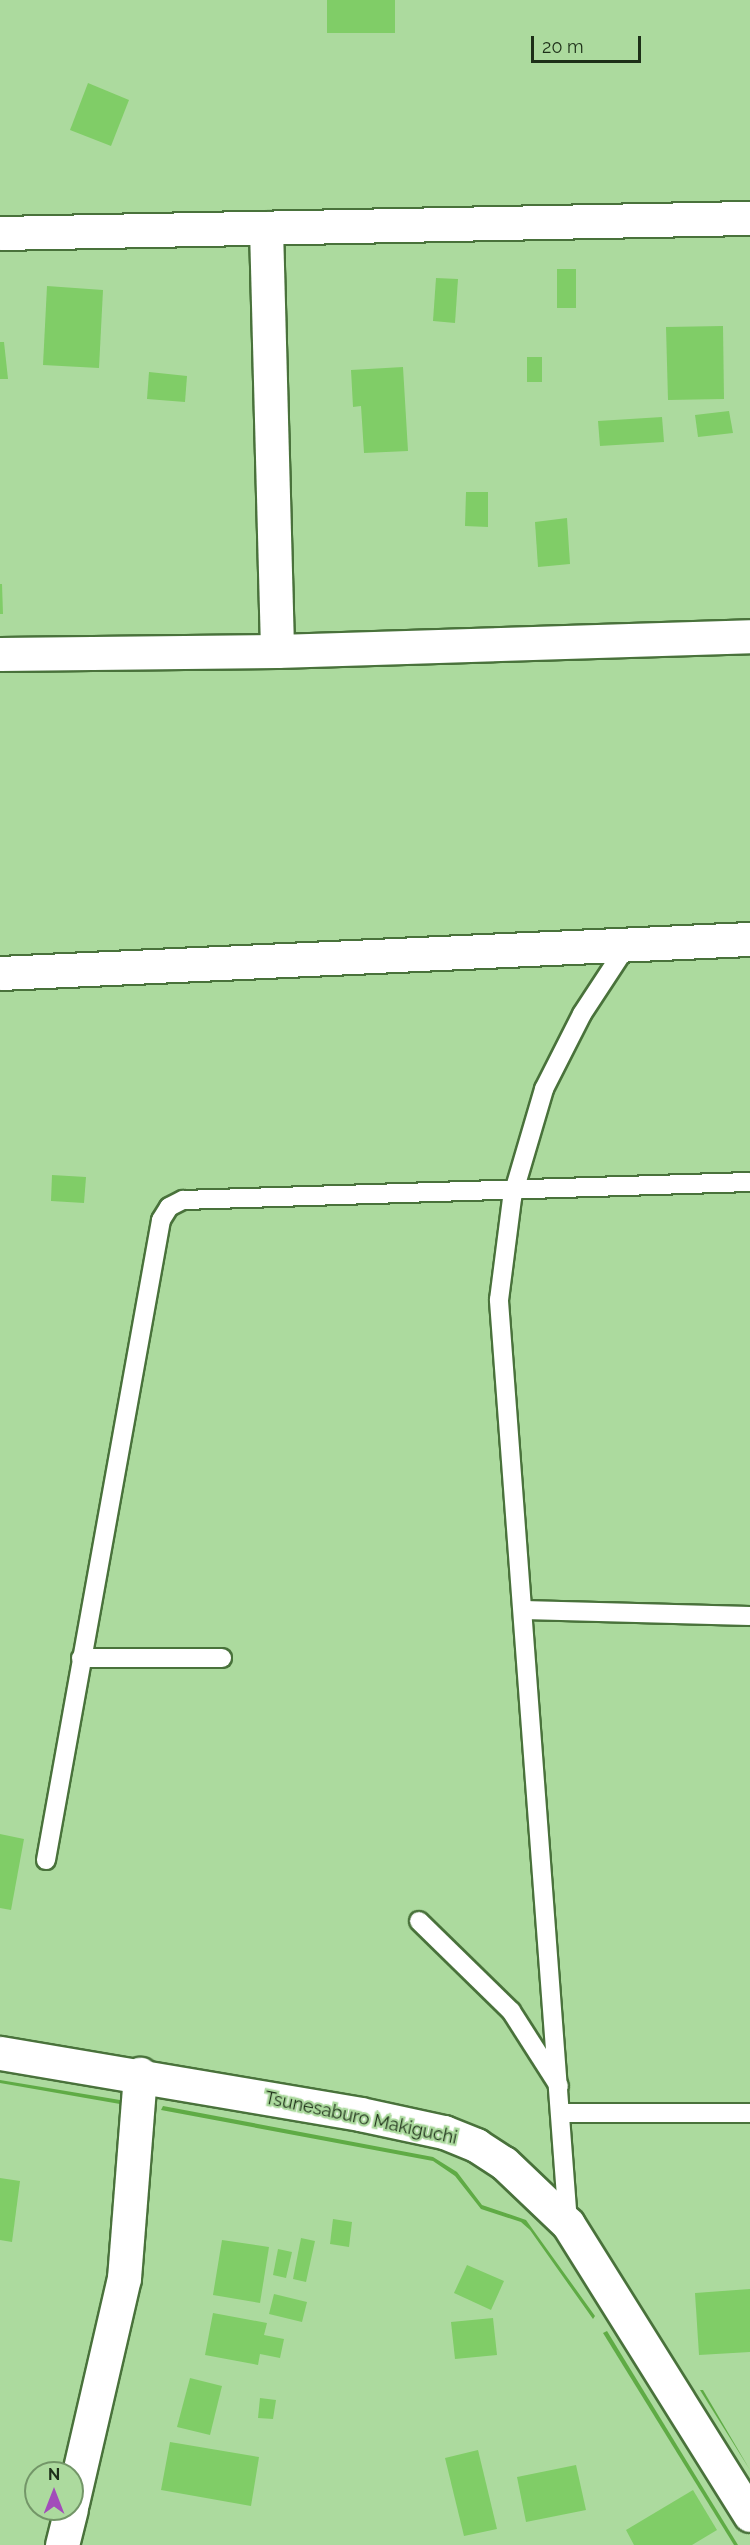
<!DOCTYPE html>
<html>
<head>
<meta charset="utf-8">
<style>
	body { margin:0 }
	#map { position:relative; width:750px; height:2545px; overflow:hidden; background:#acda9e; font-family:Raleway,sans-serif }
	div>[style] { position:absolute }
	.water>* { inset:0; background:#5fab45 }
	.building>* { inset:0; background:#80cd67 }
	.roads { filter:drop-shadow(2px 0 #49723b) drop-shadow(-2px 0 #49723b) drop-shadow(0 2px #49723b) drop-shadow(0 -2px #49723b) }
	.lane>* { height:18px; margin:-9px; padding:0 9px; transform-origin:9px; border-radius:9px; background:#fff }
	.street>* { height:33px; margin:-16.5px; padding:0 16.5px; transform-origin:16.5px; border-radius:16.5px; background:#fff }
	.secondary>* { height:33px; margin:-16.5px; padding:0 16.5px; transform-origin:16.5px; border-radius:16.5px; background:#fff }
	span { translate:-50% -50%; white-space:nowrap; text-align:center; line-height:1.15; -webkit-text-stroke:4.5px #acda9e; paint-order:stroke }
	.street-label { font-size:18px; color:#1d2f18 }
	.north { position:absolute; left:24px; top:2461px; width:60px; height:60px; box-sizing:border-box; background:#acda9e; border:2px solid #739668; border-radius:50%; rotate:0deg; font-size:16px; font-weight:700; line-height:24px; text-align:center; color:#1d2f18 }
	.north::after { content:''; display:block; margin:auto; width:21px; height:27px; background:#a24cba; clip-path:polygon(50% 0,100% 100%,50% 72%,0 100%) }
	.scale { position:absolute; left:531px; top:36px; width:110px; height:27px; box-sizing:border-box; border:3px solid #1d2f18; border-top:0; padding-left:8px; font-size:18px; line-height:21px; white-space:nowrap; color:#1d2f18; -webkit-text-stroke:4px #acda9e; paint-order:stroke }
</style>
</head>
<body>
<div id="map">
	<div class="water">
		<i style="clip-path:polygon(0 2080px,120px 2100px,120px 2104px,0 2083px)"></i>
		<i style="clip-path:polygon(163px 2106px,433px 2157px,457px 2172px,482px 2205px,526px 2220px,595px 2316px,593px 2319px,530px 2230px,521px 2222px,481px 2209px,455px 2176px,433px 2161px,161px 2110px)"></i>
		<i style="clip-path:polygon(607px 2331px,738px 2545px,734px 2545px,603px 2333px)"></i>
		<i style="clip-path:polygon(700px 2390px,703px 2390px,750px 2470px)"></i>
	</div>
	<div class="building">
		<i style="clip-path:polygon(327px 0,395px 0,395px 33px,327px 33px)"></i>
		<i style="clip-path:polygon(88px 83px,129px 100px,111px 146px,70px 130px)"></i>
		<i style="clip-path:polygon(557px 269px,576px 269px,576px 308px,557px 308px)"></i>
		<i style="clip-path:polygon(436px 278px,458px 279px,455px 323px,433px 321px)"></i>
		<i style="clip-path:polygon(47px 286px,103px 290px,99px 368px,43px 365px)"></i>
		<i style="clip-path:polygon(723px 326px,724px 399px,668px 400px,666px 327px)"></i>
		<i style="clip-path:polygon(0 342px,4px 342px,8px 379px,0 379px)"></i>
		<i style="clip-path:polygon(527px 357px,542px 357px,542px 382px,527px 382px)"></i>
		<i style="clip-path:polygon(403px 367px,408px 451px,364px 453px,361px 406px,353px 407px,351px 370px)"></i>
		<i style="clip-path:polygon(149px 372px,187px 376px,185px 402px,147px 399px)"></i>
		<i style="clip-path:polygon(729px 411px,733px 433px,698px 437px,695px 415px)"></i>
		<i style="clip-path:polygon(662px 417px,664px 442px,600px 446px,598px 421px)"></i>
		<i style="clip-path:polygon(466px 492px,488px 492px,488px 527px,465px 526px)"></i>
		<i style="clip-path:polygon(567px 518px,570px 564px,538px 567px,535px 522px)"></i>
		<i style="clip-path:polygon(0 584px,2px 584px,3px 614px,0 614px)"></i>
		<i style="clip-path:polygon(52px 1175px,86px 1177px,84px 1203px,51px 1201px)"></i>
		<i style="clip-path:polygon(0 1834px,24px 1839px,11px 1910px,0 1908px)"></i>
		<i style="clip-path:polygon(0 2178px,20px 2181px,12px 2242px,0 2240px)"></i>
		<i style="clip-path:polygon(333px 2219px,352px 2222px,349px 2247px,330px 2244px)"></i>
		<i style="clip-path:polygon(301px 2238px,315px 2241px,306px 2282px,293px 2279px)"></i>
		<i style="clip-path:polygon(222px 2240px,269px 2247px,260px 2303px,213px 2295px)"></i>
		<i style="clip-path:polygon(278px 2249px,292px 2252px,286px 2278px,273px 2275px)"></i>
		<i style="clip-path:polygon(467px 2265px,504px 2281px,491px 2310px,454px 2293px)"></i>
		<i style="clip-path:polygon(750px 2289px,750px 2352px,699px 2355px,695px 2293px)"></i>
		<i style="clip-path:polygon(274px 2294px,307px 2302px,302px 2322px,269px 2314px)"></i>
		<i style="clip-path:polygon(213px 2313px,267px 2323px,264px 2335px,284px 2339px,280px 2358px,260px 2354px,258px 2365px,205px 2355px)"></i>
		<i style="clip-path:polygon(493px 2318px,497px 2355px,455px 2359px,451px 2322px)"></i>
		<i style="clip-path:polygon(190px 2378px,222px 2386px,210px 2435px,177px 2427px)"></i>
		<i style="clip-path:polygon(260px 2398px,276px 2400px,273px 2419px,258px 2418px)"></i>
		<i style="clip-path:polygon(170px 2442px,259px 2457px,251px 2506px,161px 2490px)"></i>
		<i style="clip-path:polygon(478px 2450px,497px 2529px,464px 2536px,445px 2458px)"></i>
		<i style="clip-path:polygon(576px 2465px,586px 2510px,526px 2522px,517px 2477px)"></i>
		<i style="clip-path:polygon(693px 2490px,717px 2530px,692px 2545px,634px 2545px,626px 2530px)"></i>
	</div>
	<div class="roads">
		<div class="lane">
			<i style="left:523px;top:1610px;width:227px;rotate:1.5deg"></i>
			<i style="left:81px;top:1658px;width:141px"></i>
			<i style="left:46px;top:1860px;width:650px;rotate:-79.81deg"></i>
			<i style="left:161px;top:1220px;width:15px;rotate:-58deg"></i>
			<i style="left:169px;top:1207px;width:16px;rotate:-27deg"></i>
			<i style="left:183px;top:1200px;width:567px;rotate:-1.82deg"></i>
			<i style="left:419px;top:1921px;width:129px;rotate:44.4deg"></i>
			<i style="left:511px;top:2011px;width:89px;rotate:57.4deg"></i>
			<i style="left:561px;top:2113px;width:189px"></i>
			<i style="left:568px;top:2223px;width:926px;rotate:-94.28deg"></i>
			<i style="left:499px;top:1300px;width:103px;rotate:-82.7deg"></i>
			<i style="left:512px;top:1198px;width:114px;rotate:-73.6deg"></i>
			<i style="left:544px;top:1089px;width:84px;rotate:-63.1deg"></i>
			<i style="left:582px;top:1014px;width:84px;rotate:-56.7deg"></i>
		</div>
		<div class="street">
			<i style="left:266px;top:228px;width:423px;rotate:88.5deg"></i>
			<i style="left:0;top:233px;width:750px;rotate:-1.15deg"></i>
			<i style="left:0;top:654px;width:277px;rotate:-0.6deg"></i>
			<i style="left:277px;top:651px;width:473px;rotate:-1.8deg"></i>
			<i style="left:0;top:973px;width:751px;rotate:-2.6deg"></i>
			<i style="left:72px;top:2503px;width:231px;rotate:-77deg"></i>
			<i style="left:124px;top:2278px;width:205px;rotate:-85.5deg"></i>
			<i style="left:62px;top:2545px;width:37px;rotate:-76deg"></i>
		</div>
		<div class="secondary">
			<i style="left:0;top:2053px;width:365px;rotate:9.6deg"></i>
			<i style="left:360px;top:2114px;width:86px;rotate:12.1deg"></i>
			<i style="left:444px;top:2132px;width:35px;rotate:22deg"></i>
			<i style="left:476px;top:2145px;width:33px;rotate:33deg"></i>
			<i style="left:504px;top:2163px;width:88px;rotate:43.6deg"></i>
			<i style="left:568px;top:2224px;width:343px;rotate:58deg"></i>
		</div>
	</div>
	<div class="street-label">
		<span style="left:361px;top:2118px;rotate:12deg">Tsunesaburo Makiguchi</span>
	</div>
	<div class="north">N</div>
	<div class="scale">20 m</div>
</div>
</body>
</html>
